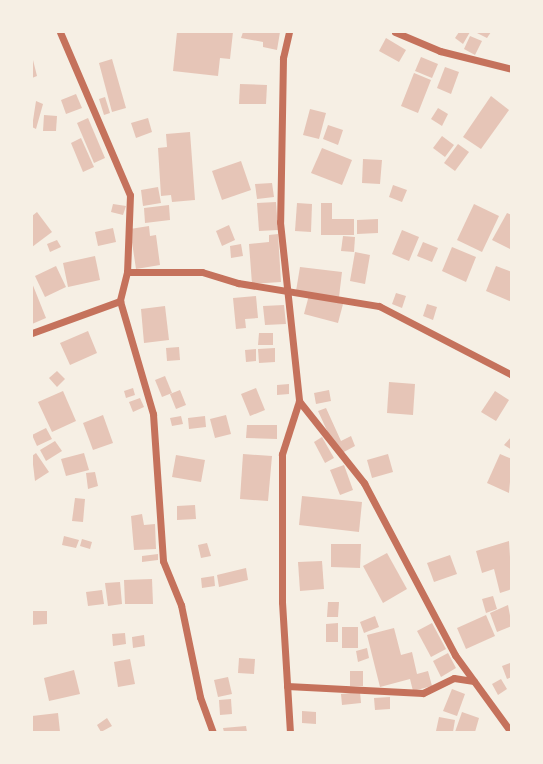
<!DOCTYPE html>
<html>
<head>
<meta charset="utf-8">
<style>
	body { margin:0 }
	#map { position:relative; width:543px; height:764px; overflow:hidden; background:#f6efe4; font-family:"IBM Plex Sans",sans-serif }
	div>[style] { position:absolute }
	.building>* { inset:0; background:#e6c5b7 }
	.minor>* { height:7px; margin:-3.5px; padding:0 3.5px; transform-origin:3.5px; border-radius:3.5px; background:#c5725c }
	span { translate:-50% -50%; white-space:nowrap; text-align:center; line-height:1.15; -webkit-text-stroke:5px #f6efe4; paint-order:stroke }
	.frame { position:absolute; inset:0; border:33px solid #f6efe4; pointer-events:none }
</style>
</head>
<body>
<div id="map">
	<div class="building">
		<i style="clip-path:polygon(177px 32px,233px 32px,230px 59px,220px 58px,218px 76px,173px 71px)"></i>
		<i style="clip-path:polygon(243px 32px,280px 32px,277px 50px,263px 47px,263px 42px,241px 38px)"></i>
		<i style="clip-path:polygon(459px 32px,470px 32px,463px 44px,455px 38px)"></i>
		<i style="clip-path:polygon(475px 32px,491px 32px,487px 38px)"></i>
		<i style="clip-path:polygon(470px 36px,482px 41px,475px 55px,464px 49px)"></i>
		<i style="clip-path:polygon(386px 38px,406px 50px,399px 62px,379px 51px)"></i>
		<i style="clip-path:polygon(32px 56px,37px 76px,32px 78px)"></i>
		<i style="clip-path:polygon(421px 57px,438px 64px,432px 78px,415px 71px)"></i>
		<i style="clip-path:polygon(112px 59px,126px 108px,112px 112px,99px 63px)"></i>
		<i style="clip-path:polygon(445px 67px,459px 72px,451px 94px,437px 88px)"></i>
		<i style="clip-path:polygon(414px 73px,431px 80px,418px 113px,401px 106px)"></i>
		<i style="clip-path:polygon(240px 84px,267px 85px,266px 104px,239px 104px)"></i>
		<i style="clip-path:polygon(76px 94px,82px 108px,66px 114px,61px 100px)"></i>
		<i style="clip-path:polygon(491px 96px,509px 110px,481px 149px,463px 137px)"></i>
		<i style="clip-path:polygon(105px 97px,110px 113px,104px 115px,99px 99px)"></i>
		<i style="clip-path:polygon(36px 101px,43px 104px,36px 129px,32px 127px)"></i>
		<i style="clip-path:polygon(438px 108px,448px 114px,442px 126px,431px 119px)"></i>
		<i style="clip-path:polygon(310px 109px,326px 113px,319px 139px,303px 135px)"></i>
		<i style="clip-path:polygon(44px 115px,57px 116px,56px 131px,43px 131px)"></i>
		<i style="clip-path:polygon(88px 118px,105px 158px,94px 163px,77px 123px)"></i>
		<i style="clip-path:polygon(148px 118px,152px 132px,136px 138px,131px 123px)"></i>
		<i style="clip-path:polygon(328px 125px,343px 130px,338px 145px,323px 139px)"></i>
		<i style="clip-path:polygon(190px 132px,195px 200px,172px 202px,171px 195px,161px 196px,158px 148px,167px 147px,166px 134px)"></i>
		<i style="clip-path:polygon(442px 136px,454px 145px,445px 157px,433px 148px)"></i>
		<i style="clip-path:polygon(81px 138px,94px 167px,83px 172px,71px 143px)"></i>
		<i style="clip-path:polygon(458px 144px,469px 152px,455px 171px,444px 163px)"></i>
		<i style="clip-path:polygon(322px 148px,352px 160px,342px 185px,311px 173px)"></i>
		<i style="clip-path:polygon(363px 159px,382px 160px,380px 184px,362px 183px)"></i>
		<i style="clip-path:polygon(241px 161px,251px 190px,222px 200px,212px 171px)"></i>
		<i style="clip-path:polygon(272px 183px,274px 197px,257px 199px,255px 184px)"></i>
		<i style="clip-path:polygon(393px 185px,407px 190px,402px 202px,389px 197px)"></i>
		<i style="clip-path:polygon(158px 187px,161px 203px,143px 206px,141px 190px)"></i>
		<i style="clip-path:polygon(276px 202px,278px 230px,259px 231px,257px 203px)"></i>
		<i style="clip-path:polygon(297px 203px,312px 204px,311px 232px,295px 231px)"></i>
		<i style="clip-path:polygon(321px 203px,332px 203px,332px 219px,354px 219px,354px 235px,321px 235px)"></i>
		<i style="clip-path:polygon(113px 204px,126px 206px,123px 215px,111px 212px)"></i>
		<i style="clip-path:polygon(474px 204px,499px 216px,482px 252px,457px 240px)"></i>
		<i style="clip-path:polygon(169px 205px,170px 220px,145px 223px,144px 208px)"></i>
		<i style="clip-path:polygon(37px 212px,52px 232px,32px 247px,32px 216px)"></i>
		<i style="clip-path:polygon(507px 213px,512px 215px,512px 250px,492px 240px)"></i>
		<i style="clip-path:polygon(378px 219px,378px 233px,357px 234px,357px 220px)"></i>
		<i style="clip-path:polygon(229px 225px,235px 240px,222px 246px,216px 231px)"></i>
		<i style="clip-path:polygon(149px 226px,150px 236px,156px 235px,160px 265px,136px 269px,130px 229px)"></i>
		<i style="clip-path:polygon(113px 228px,116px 242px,98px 246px,95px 232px)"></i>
		<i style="clip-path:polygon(402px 230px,419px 237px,409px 261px,392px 254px)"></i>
		<i style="clip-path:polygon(278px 234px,281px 282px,252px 284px,249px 244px,269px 242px,269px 235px)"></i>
		<i style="clip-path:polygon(343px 236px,355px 237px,354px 252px,341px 251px)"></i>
		<i style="clip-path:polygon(57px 240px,61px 247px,50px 252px,47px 244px)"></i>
		<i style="clip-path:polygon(423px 242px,438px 248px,432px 262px,417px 256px)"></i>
		<i style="clip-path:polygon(241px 244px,243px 256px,231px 258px,230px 246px)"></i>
		<i style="clip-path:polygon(452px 247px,476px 257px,466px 282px,442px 271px)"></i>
		<i style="clip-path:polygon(355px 252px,370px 255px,365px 284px,350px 281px)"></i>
		<i style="clip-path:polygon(95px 256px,100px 280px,68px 287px,63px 263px)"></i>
		<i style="clip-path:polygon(56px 266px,66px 287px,45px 297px,35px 276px)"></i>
		<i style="clip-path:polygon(496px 266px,512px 272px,512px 302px,486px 291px)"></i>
		<i style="clip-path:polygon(300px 267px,342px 272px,339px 297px,296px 291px)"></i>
		<i style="clip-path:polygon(32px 283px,46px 318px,32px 324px)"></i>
		<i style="clip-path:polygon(396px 293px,406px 296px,402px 308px,392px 304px)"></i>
		<i style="clip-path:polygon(309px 295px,343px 304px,338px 323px,304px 314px)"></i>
		<i style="clip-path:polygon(256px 296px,258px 318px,245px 319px,246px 328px,236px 329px,233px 298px)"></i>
		<i style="clip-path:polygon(427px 304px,437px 307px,433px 320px,423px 316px)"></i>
		<i style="clip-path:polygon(284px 305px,286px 324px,265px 325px,263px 306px)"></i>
		<i style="clip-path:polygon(165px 306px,169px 340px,144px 343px,141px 309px)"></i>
		<i style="clip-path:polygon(88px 331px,97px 353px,70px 365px,60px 343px)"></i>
		<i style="clip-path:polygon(259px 333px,273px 333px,273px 345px,258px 345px)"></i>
		<i style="clip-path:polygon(179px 347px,180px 360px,167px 361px,166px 348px)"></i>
		<i style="clip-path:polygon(275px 348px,275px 362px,259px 363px,258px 349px)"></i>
		<i style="clip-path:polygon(256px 349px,256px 361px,246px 362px,245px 350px)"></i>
		<i style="clip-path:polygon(57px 371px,65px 379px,57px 387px,49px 378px)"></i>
		<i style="clip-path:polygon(165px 376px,172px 393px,162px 397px,155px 380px)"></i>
		<i style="clip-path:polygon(389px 382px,415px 384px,413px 415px,387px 413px)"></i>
		<i style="clip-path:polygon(289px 384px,289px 394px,277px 395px,277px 385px)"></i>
		<i style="clip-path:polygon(133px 388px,135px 395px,126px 398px,124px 391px)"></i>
		<i style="clip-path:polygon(256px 388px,265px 410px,250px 416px,241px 394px)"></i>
		<i style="clip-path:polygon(180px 390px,186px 405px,176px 409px,170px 394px)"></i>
		<i style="clip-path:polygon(329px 390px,331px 401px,316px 404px,314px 393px)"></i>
		<i style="clip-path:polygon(63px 391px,76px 421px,52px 432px,38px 402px)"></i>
		<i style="clip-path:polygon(495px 391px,509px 400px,496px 421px,481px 412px)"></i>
		<i style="clip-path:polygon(140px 398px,144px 407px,133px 412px,129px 402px)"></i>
		<i style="clip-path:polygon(326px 408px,341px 441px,351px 436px,355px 446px,342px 453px,339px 446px,335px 448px,318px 411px)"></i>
		<i style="clip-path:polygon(103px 415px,113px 443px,93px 450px,83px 423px)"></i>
		<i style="clip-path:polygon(226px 415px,231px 434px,215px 438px,210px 419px)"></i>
		<i style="clip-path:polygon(181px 416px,183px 424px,172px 426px,170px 418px)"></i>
		<i style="clip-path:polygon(205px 416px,206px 427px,189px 429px,188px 418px)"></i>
		<i style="clip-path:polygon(247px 425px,277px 425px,277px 439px,246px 438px)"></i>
		<i style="clip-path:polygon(46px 428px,52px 439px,37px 446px,32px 435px)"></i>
		<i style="clip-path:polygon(512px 436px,512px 450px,504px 445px)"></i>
		<i style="clip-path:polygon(322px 437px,334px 458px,325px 463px,314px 442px)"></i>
		<i style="clip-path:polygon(55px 441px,62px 451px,46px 461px,40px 450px)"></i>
		<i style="clip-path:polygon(36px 453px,49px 472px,35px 481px,32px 456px)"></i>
		<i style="clip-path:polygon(84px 453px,89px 470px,66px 476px,61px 459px)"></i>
		<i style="clip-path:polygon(243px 454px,272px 456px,268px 501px,240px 499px)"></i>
		<i style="clip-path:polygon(388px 454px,393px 472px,372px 478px,367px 460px)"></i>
		<i style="clip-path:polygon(500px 454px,512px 459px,509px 493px,487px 483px)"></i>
		<i style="clip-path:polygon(176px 455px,205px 460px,201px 482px,172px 477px)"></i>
		<i style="clip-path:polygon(344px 465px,353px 490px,340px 495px,330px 470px)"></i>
		<i style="clip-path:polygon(95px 472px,98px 486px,88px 489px,86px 473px)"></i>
		<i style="clip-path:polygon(302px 496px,362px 502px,359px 532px,299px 525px)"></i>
		<i style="clip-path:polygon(75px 498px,85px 499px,83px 522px,72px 521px)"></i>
		<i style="clip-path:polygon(195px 505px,196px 519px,177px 520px,177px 506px)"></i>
		<i style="clip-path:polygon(142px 514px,144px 525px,155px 524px,156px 549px,134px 550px,131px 516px)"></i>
		<i style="clip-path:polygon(64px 536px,79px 540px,76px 548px,62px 545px)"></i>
		<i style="clip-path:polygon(82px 539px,92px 542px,90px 549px,80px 546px)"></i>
		<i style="clip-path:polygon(509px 541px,512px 589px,500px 593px,494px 569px,482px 573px,476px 551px)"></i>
		<i style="clip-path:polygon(207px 543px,211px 556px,201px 558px,198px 545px)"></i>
		<i style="clip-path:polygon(331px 544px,361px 544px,360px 568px,331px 567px)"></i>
		<i style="clip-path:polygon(387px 553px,407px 589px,383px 603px,363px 566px)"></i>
		<i style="clip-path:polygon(158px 554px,158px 560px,142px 562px,142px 556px)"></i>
		<i style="clip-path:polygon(450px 555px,457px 574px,434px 582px,427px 563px)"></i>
		<i style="clip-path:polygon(322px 561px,324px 589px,300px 591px,298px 562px)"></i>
		<i style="clip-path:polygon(246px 568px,248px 580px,219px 587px,217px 575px)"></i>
		<i style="clip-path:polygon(214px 576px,215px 586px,202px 588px,201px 578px)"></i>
		<i style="clip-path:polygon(152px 579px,153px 604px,125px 604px,124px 580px)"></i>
		<i style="clip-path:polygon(120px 582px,122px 604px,108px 606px,105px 583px)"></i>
		<i style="clip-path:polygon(102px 590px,104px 604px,88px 606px,86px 592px)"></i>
		<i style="clip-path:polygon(493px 596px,497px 609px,486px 613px,482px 599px)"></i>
		<i style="clip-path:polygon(328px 602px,339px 602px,338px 617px,327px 617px)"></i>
		<i style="clip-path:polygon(508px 605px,512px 626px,497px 632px,490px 613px)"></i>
		<i style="clip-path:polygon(32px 611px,47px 611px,47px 624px,32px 625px)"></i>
		<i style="clip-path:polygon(486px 615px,495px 636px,466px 649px,457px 628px)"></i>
		<i style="clip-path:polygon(375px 616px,379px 627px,364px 633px,360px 622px)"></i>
		<i style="clip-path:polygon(338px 623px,338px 642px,326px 642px,326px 624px)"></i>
		<i style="clip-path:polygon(432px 623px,446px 649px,431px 657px,417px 631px)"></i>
		<i style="clip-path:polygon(342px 627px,358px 627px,358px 648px,342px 648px)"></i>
		<i style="clip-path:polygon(394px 628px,401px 655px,412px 652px,417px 674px,428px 671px,432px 686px,413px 691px,410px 679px,380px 687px,367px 635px)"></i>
		<i style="clip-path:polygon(125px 633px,126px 644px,113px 646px,112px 634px)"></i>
		<i style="clip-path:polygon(144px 635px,145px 646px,133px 648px,132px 637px)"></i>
		<i style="clip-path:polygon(367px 648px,369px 658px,358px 662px,356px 651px)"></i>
		<i style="clip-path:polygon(448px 653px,456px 668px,441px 677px,433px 661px)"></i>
		<i style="clip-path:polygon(239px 658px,255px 659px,254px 674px,238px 673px)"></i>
		<i style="clip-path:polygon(130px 659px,135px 684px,118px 687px,114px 662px)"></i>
		<i style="clip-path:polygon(510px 663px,512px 677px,507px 679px,502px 666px)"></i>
		<i style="clip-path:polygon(74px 670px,80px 694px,49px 701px,44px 678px)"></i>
		<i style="clip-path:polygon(350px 671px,363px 671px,363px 686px,350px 686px)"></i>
		<i style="clip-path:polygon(228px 677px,232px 694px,218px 697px,214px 680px)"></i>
		<i style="clip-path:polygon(501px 679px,507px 689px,498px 695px,492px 684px)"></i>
		<i style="clip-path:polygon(452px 689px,465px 694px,457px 716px,443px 711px)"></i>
		<i style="clip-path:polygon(360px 692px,361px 703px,342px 705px,341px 694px)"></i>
		<i style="clip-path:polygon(390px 697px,390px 709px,375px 710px,374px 698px)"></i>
		<i style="clip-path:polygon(231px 699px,232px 714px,220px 715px,219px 700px)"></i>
		<i style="clip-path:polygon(302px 711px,316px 712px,316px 724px,302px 723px)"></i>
		<i style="clip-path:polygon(462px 712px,479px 718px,475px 732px,455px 732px)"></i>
		<i style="clip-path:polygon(58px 713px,60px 732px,32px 732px,32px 716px)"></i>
		<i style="clip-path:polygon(439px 717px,455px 720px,453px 732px,436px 731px)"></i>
		<i style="clip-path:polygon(107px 718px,112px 726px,101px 732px,97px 725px)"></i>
		<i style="clip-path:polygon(246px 726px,247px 732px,224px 732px,223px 728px)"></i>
	</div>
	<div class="minor">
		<i style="left:60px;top:32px;width:177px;rotate:66.8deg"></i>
		<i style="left:130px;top:195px;width:77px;rotate:92.2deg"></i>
		<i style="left:127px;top:272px;width:30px;rotate:104deg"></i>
		<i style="left:120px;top:301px;width:118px;rotate:73.7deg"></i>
		<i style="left:153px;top:414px;width:147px;rotate:86.1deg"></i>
		<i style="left:163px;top:561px;width:48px;rotate:67.8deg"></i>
		<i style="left:181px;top:605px;width:94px;rotate:78.3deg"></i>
		<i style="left:200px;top:697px;width:37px;rotate:70deg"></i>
		<i style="left:289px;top:32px;width:27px;rotate:103deg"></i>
		<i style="left:283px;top:58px;width:164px;rotate:91deg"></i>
		<i style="left:280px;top:222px;width:180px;rotate:83.9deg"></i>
		<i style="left:299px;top:401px;width:56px;rotate:107.8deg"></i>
		<i style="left:282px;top:454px;width:148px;rotate:90deg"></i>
		<i style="left:282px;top:602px;width:130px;rotate:86.5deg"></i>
		<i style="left:395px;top:32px;width:49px;rotate:22.9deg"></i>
		<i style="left:440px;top:51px;width:74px;rotate:14deg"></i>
		<i style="left:127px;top:272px;width:75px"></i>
		<i style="left:202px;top:272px;width:38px;rotate:17deg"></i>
		<i style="left:238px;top:283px;width:143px;rotate:9.3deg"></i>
		<i style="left:379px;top:306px;width:150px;rotate:27.4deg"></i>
		<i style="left:32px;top:333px;width:94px;rotate:-20deg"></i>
		<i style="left:299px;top:401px;width:105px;rotate:51.6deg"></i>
		<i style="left:364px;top:483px;width:195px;rotate:62.1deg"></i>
		<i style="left:455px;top:655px;width:95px;rotate:54deg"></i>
		<i style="left:287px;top:686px;width:136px;rotate:2.9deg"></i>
		<i style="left:423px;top:693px;width:34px;rotate:-26deg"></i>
		<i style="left:454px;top:678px;width:20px;rotate:9deg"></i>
	</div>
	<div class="frame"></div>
</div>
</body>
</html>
